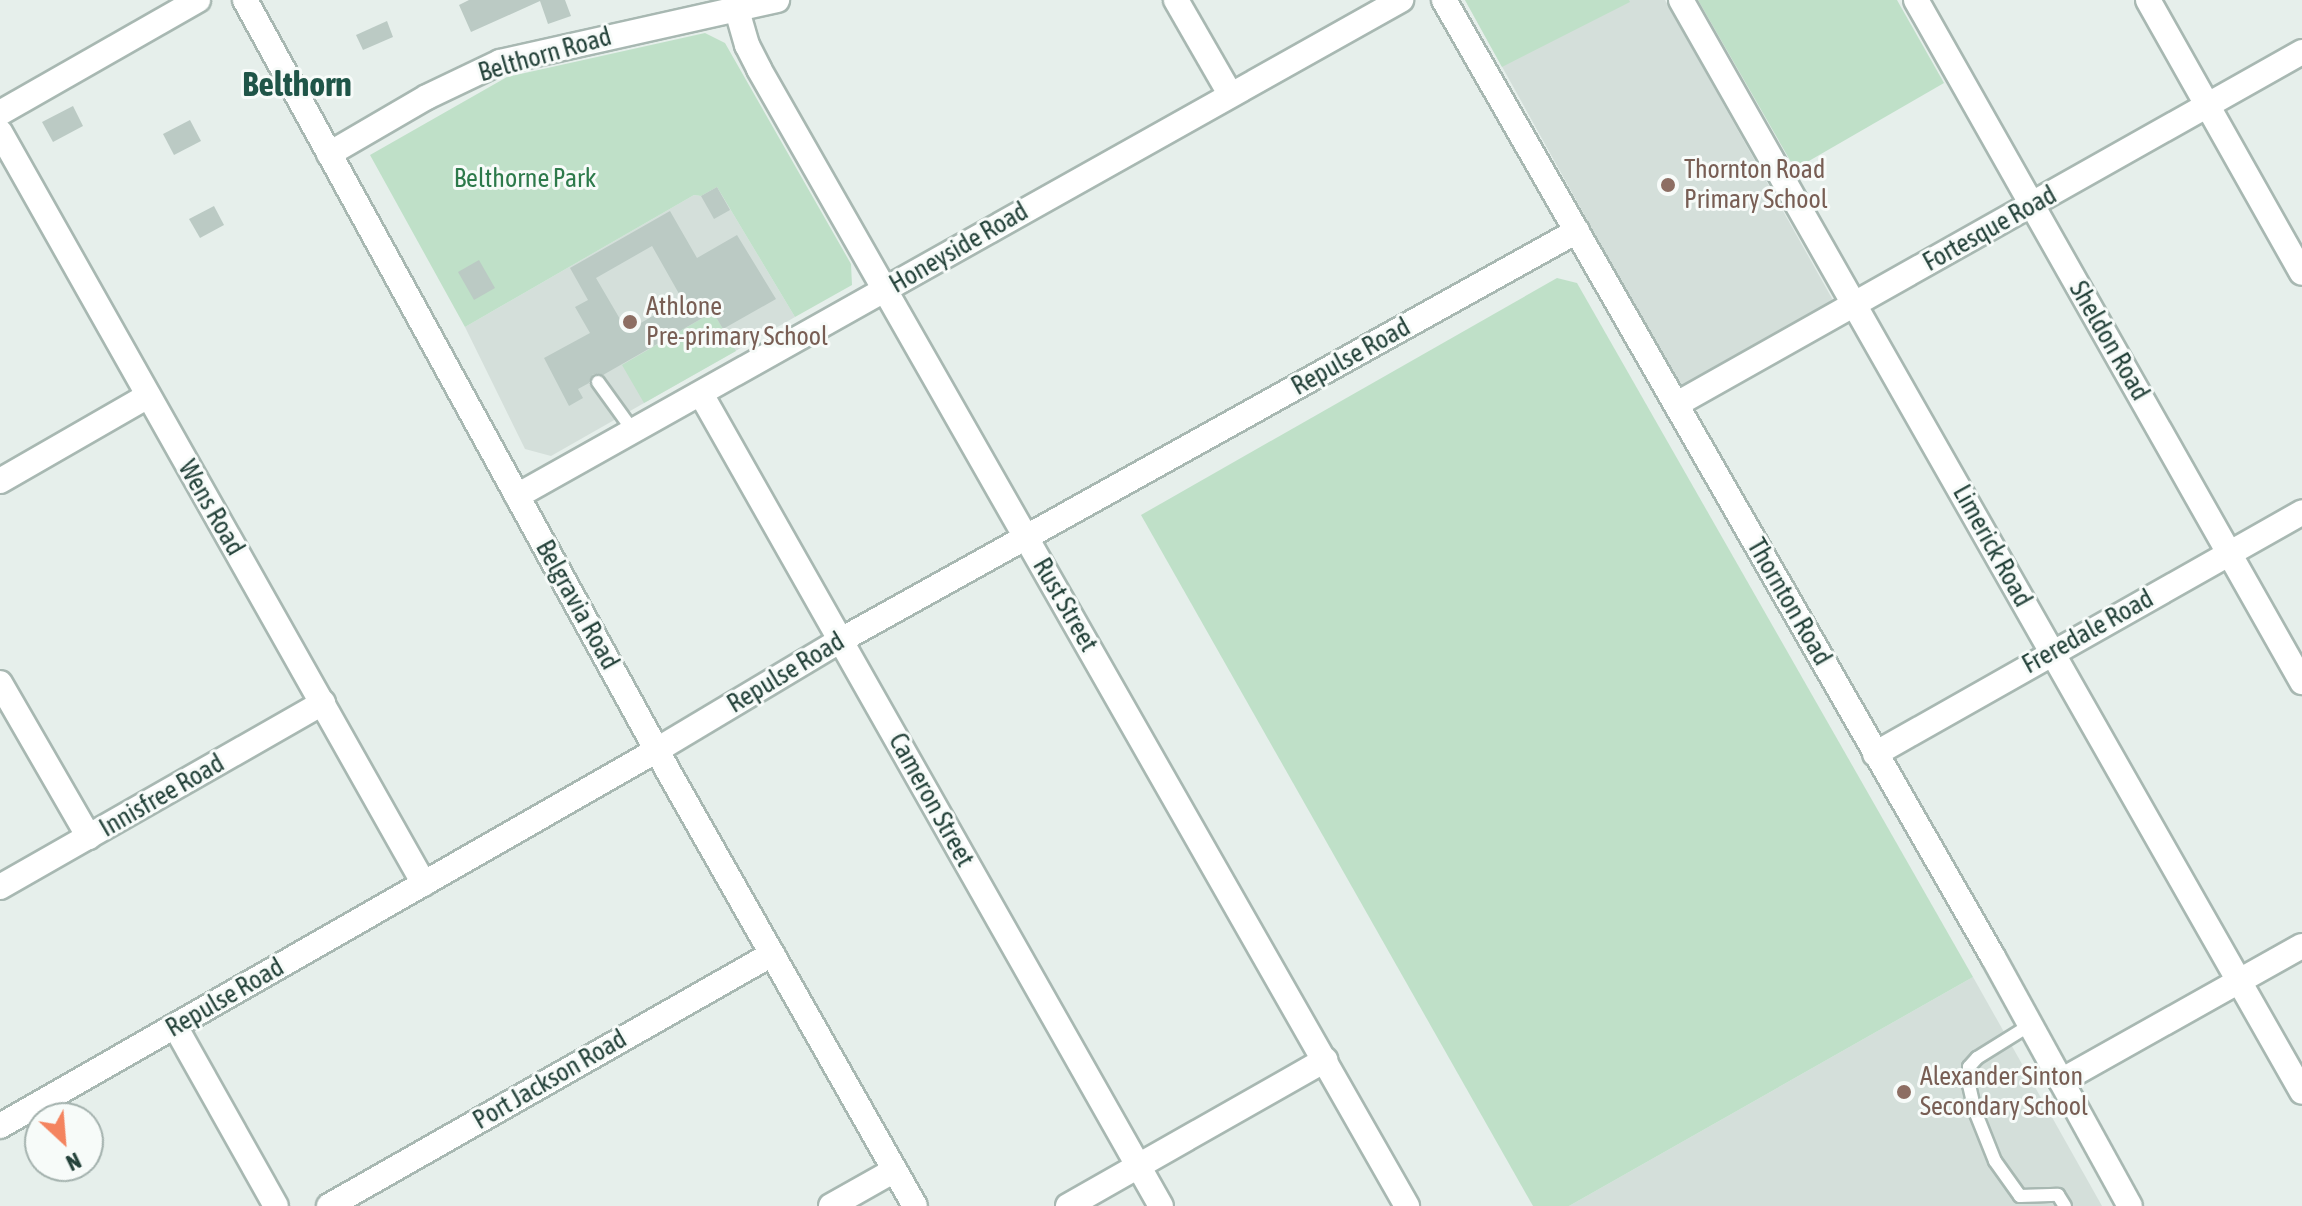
<!DOCTYPE html>
<html>
<head>
<meta charset="utf-8">
<style>
	body { margin:0 }
	#map { position:relative; width:2302px; height:1206px; overflow:hidden; background:#e6efeb; font-family:"Asap Condensed",sans-serif }
	div>[style] { position:absolute }
	.built>* { inset:0; background:#d4dfda }
	.green>* { inset:0; background:#bfe0c8 }
	.building>* { inset:0; background:#bbcac4 }
	.roads { filter:drop-shadow(2px 0 #a8b8b2) drop-shadow(-2px 0 #a8b8b2) drop-shadow(0 2px #a8b8b2) drop-shadow(0 -2px #a8b8b2) }
	.service>* { height:12px; margin:-6px; padding:0 6px; transform-origin:6px; border-radius:6px; background:#fff }
	.minor>* { height:24px; margin:-12px; padding:0 12px; transform-origin:12px; border-radius:12px; background:#fff }
	.tertiary>* { height:24px; margin:-12px; padding:0 12px; transform-origin:12px; border-radius:12px; background:#fff }
	.dots>* { width:22px; height:22px; translate:-50% -50%; box-sizing:border-box; border:4px solid #f7fbf9; border-radius:50% }
	span { translate:-50% -50%; white-space:nowrap; text-align:center; line-height:1.15; -webkit-text-stroke:6px #f7fbf9; paint-order:stroke }
	.street-label { font-size:26px; color:#24423a }
	.education-label { font-size:26px; color:#785e54 }
	.left { translate:0 -50%; text-align:left }
	.park-label { font-size:26px; color:#2d7a4b }
	.district-label { font-size:34px; color:#1f5548; font-weight:700 }
	.north { position:absolute; left:24px; top:1102px; width:80px; height:80px; box-sizing:border-box; background:#f7fbf9; border:2px solid #a3b1ad; border-radius:50%; rotate:154deg; font-size:22px; font-weight:700; line-height:32px; text-align:center; color:#24423a }
	.north::after { content:''; display:block; margin:auto; width:28px; height:36px; background:#f4845f; clip-path:polygon(50% 0,100% 100%,50% 72%,0 100%) }
</style>
</head>
<body>
<div id="map">
	<div class="built">
		<i style="clip-path:polygon(1465px 0,1665px 0,1834px 302px,1681px 389px)"></i>
		<i style="clip-path:polygon(717px 187px,795px 317px,551px 456px,525px 449px,465px 327px,694px 195px,701px 196px)"></i>
		<i style="clip-path:polygon(1973px 977px,2102px 1206px,1569px 1206px)"></i>
	</div>
	<div class="green">
		<i style="clip-path:polygon(1465px 0,1629px 0,1630px 2px,1502px 67px)"></i>
		<i style="clip-path:polygon(1698px 0,1897px 0,1944px 83px,1795px 169px)"></i>
		<i style="clip-path:polygon(705px 33px,725px 43px,851px 264px,852px 285px,795px 317px,717px 187px,701px 196px,694px 195px,465px 327px,370px 155px,507px 77px)"></i>
		<i style="clip-path:polygon(1557px 278px,1577px 283px,1973px 977px,1569px 1206px,1533px 1206px,1141px 515px)"></i>
		<i style="clip-path:polygon(713px 312px,736px 351px,644px 403px,622px 365px)"></i>
	</div>
	<div class="building">
		<i style="clip-path:polygon(469px 0,565px 0,571px 16px,548px 24px,540px 1px,471px 32px,459px 5px)"></i>
		<i style="clip-path:polygon(387px 21px,393px 37px,363px 50px,356px 35px)"></i>
		<i style="clip-path:polygon(73px 106px,83px 126px,53px 142px,42px 122px)"></i>
		<i style="clip-path:polygon(190px 120px,201px 141px,174px 155px,163px 134px)"></i>
		<i style="clip-path:polygon(717px 187px,730px 210px,714px 219px,701px 196px)"></i>
		<i style="clip-path:polygon(214px 206px,224px 225px,200px 238px,189px 219px)"></i>
		<i style="clip-path:polygon(evenodd,670px 211px,697px 258px,737px 235px,776px 299px,723px 329px,713px 312px,603px 375px,593px 374px,589px 383px,578px 389px,583px 398px,569px 406px,544px 358px,590px 333px,575px 307px,588px 300px,570px 268px,670px 211px,652px 246px,682px 299px,627px 331px,596px 278px,652px 246px)"></i>
		<i style="clip-path:polygon(479px 260px,495px 288px,474px 300px,458px 272px)"></i>
	</div>
	<div class="roads">
		<div class="service">
			<i style="left:598px;top:382px;width:62px;rotate:54.2deg"></i>
			<i style="left:2030px;top:1025px;width:62px;rotate:148.1deg"></i>
			<i style="left:1977px;top:1058px;width:12px;rotate:132deg"></i>
			<i style="left:1969px;top:1067px;width:18px;rotate:90deg"></i>
			<i style="left:1969px;top:1085px;width:27px;rotate:77deg"></i>
			<i style="left:1975px;top:1111px;width:54px;rotate:68.2deg"></i>
			<i style="left:1995px;top:1161px;width:43px;rotate:54.5deg"></i>
			<i style="left:2020px;top:1196px;width:38px;rotate:-2deg"></i>
			<i style="left:2058px;top:1195px;width:13px;rotate:58deg"></i>
		</div>
		<div class="minor">
			<i style="left:734px;top:0;width:47px;rotate:73.9deg"></i>
			<i style="left:747px;top:45px;width:27px;rotate:63deg"></i>
			<i style="left:759px;top:69px;width:1309px;rotate:60.32deg"></i>
			<i style="left:1176px;top:0;width:108px;rotate:60.1deg"></i>
			<i style="left:1444px;top:0;width:1103px;rotate:60.16deg"></i>
			<i style="left:1993px;top:957px;width:284px;rotate:61.2deg"></i>
			<i style="left:1681px;top:0;width:1256px;rotate:60.37deg"></i>
			<i style="left:1916px;top:0;width:784px;rotate:60.49deg"></i>
			<i style="left:2148px;top:0;width:313px;rotate:60.6deg"></i>
			<i style="left:0;top:113px;width:228px;rotate:-29.7deg"></i>
			<i style="left:0;top:132px;width:863px;rotate:60.58deg"></i>
			<i style="left:329px;top:154px;width:113px;rotate:-30.2deg"></i>
			<i style="left:427px;top:97px;width:81px;rotate:-25.6deg"></i>
			<i style="left:500px;top:62px;width:284px;rotate:-12.6deg"></i>
			<i style="left:701px;top:394px;width:933px;rotate:60.47deg"></i>
			<i style="left:1677px;top:404px;width:717px;rotate:-29.39deg"></i>
			<i style="left:0;top:481px;width:171px;rotate:-29.9deg"></i>
			<i style="left:517px;top:496px;width:1014px;rotate:-29.3deg"></i>
			<i style="left:0;top:683px;width:178px;rotate:60deg"></i>
			<i style="left:657px;top:750px;width:214px;rotate:-30.9deg"></i>
			<i style="left:841px;top:640px;width:842px;rotate:-29.06deg"></i>
			<i style="left:1875px;top:754px;width:491px;rotate:-29.5deg"></i>
			<i style="left:0;top:887px;width:372px;rotate:-29.7deg"></i>
			<i style="left:175px;top:1026px;width:206px;rotate:60.7deg"></i>
			<i style="left:2061px;top:1081px;width:276px;rotate:-29.3deg"></i>
			<i style="left:329px;top:1206px;width:510px;rotate:-29.63deg"></i>
			<i style="left:831px;top:1206px;width:73px;rotate:-29.4deg"></i>
			<i style="left:1068px;top:1206px;width:296px;rotate:-29.6deg"></i>
		</div>
		<div class="tertiary">
			<i style="left:245px;top:0;width:877px;rotate:61.24deg"></i>
			<i style="left:667px;top:769px;width:502px;rotate:60.42deg"></i>
			<i style="left:0;top:1126px;width:757px;rotate:-29.78deg"></i>
		</div>
	</div>
	<div class="dots">
		<i style="left:1668px;top:185px;background:#8d6e63"></i>
		<i style="left:630px;top:322px;background:#8d6e63"></i>
		<i style="left:1904px;top:1092px;background:#8d6e63"></i>
	</div>
	<div class="street-label">
		<span style="left:545px;top:55px;rotate:-16deg">Belthorn Road</span>
		<span style="left:1990px;top:229px;rotate:-29deg">Fortesque Road</span>
		<span style="left:959px;top:248px;rotate:-30deg">Honeyside Road</span>
		<span style="left:2109px;top:341px;rotate:60deg">Sheldon Road</span>
		<span style="left:1351px;top:357px;rotate:-29deg">Repulse Road</span>
		<span style="left:211px;top:508px;rotate:60deg">Wens Road</span>
		<span style="left:1992px;top:546px;rotate:61deg">Limerick Road</span>
		<span style="left:1789px;top:602px;rotate:60deg">Thornton Road</span>
		<span style="left:577px;top:605px;rotate:61deg">Belgravia Road</span>
		<span style="left:1065px;top:605px;rotate:60deg">Rust Street</span>
		<span style="left:2088px;top:632px;rotate:-29deg">Freredale Road</span>
		<span style="left:786px;top:673px;rotate:-31deg">Repulse Road</span>
		<span style="left:162px;top:796px;rotate:-30deg">Innisfree Road</span>
		<span style="left:931px;top:800px;rotate:61deg">Cameron Street</span>
		<span style="left:225px;top:998px;rotate:-30deg">Repulse Road</span>
		<span style="left:550px;top:1080px;rotate:-30deg">Port Jackson Road</span>
	</div>
	<div class="education-label">
		<span class="left" style="left:1684px;top:185px">Thornton Road<br>Primary School</span>
		<span class="left" style="left:646px;top:322px">Athlone<br>Pre-primary School</span>
		<span class="left" style="left:1920px;top:1092px">Alexander Sinton<br>Secondary School</span>
	</div>
	<div class="park-label">
		<span style="left:525px;top:179px">Belthorne Park</span>
	</div>
	<div class="district-label">
		<span style="left:297px;top:84px">Belthorn</span>
	</div>
	<div class="north">N</div>
</div>
</body>
</html>
